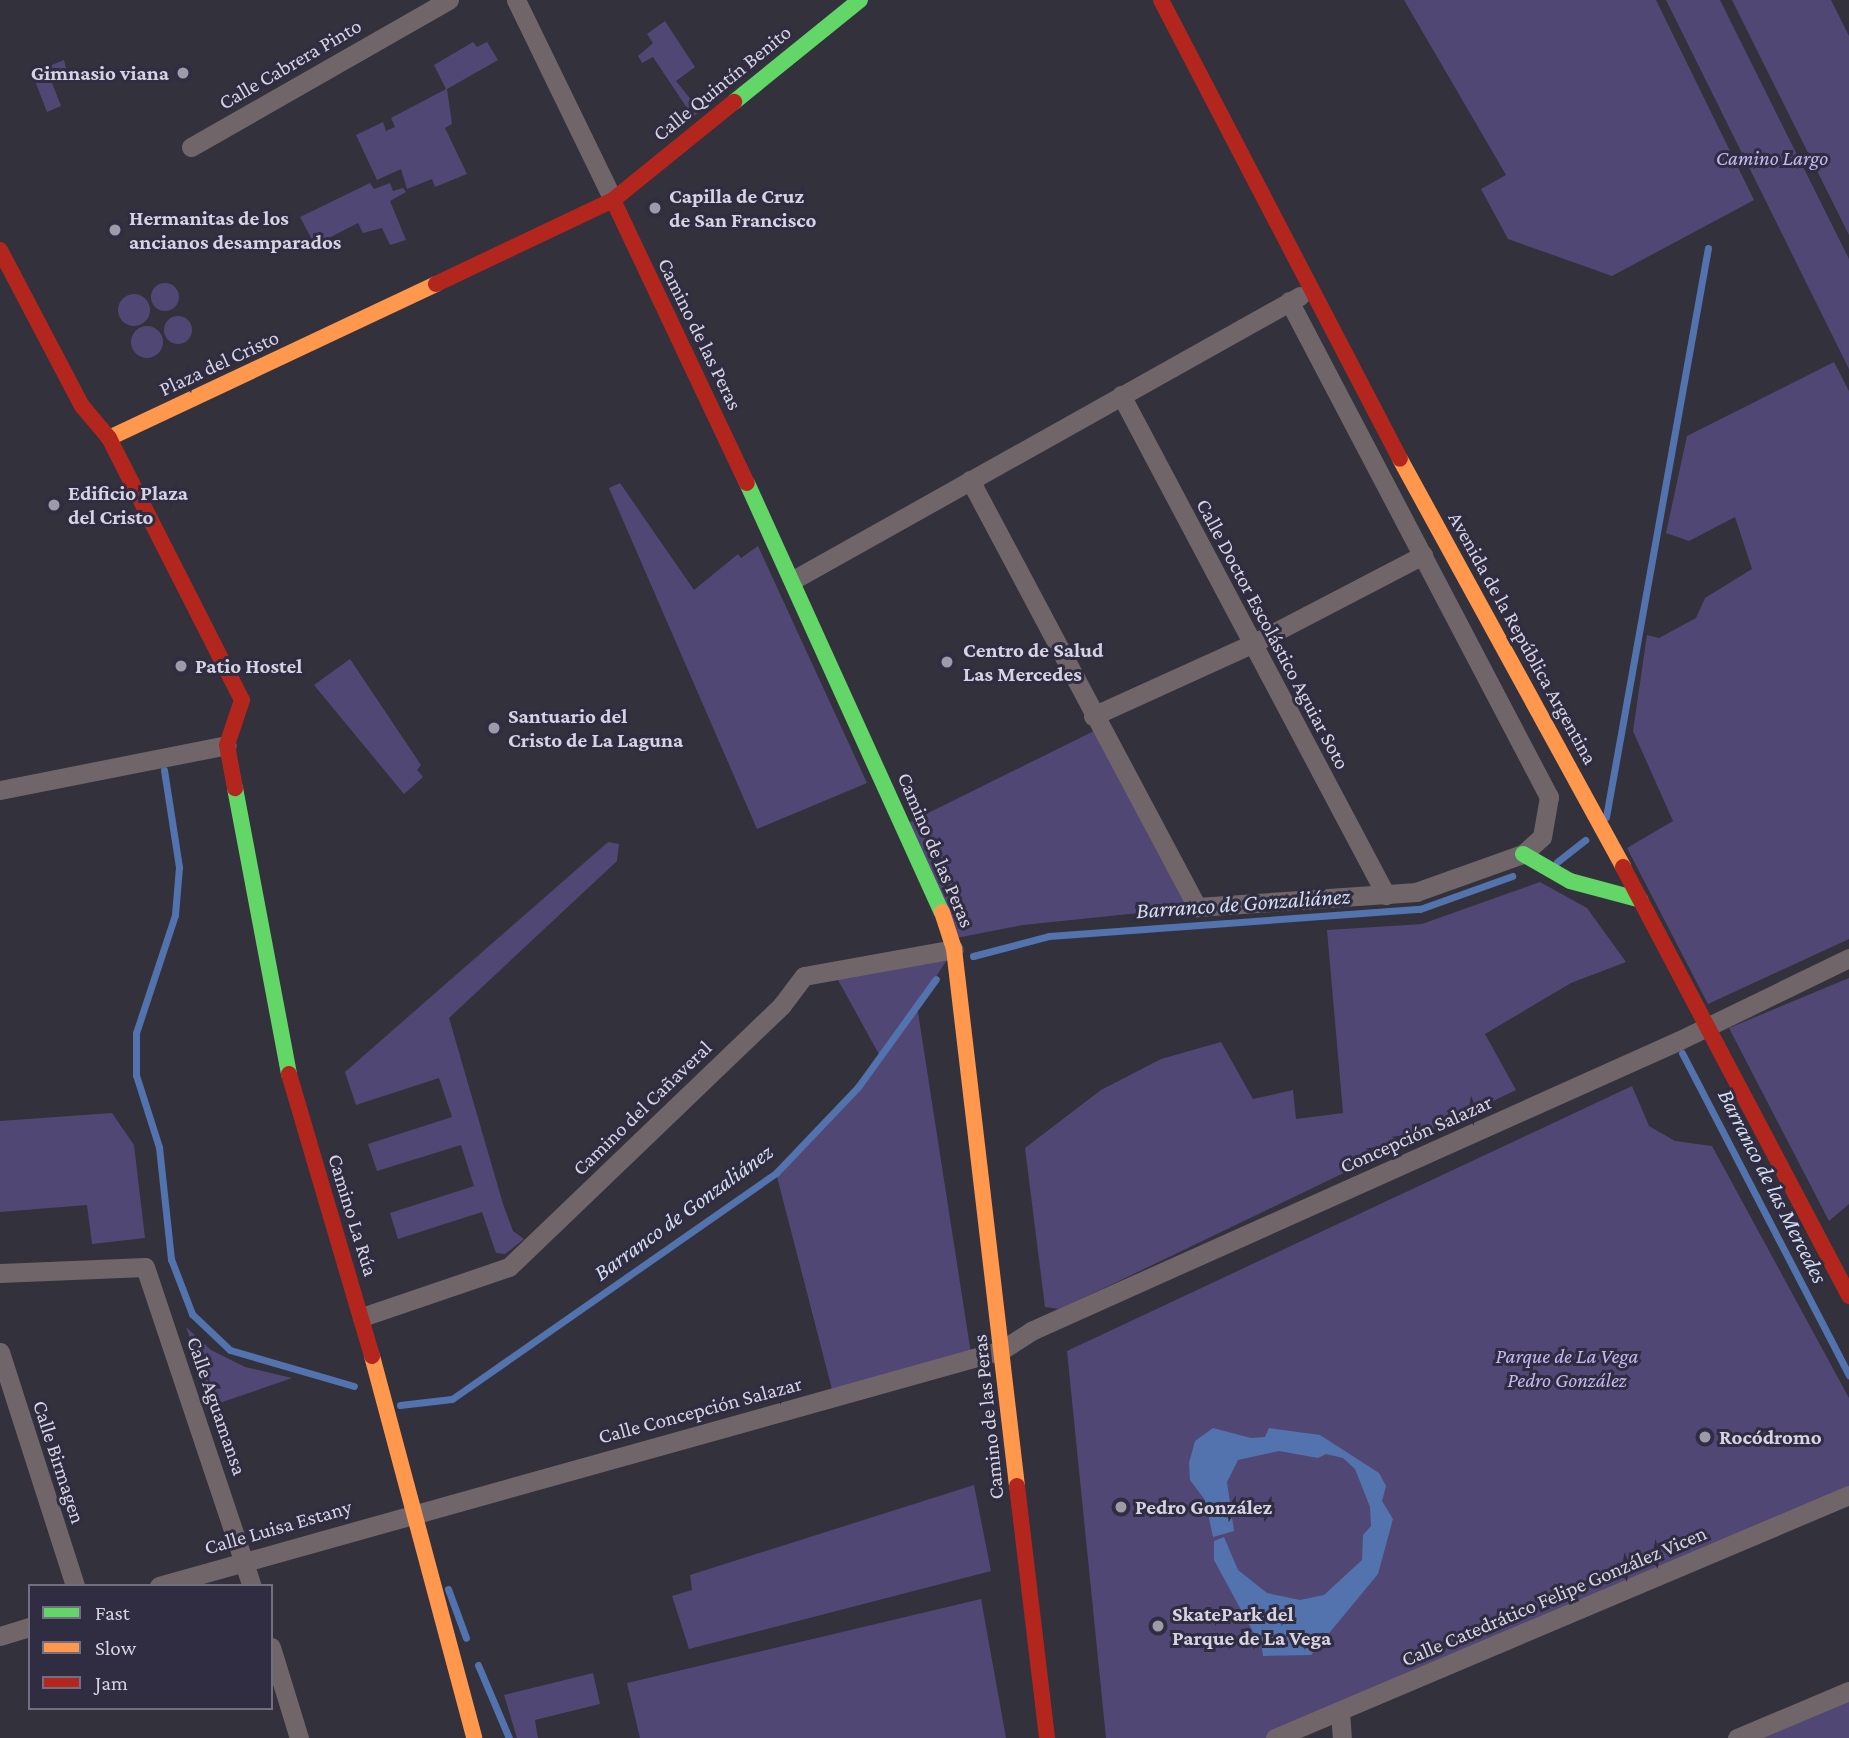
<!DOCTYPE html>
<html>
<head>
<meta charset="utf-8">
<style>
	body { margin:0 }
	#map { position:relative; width:1849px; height:1738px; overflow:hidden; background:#33313c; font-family:"Crimson Pro",serif }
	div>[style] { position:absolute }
	.green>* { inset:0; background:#514774 }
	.round { border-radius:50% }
	.water>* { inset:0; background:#5373ae }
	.stream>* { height:7px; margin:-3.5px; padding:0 3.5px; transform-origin:3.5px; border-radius:3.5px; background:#5373ae }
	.street>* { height:19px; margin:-9.5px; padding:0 9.5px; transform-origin:9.5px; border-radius:9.5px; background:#706669 }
	.fast>* { height:16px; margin:-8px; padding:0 8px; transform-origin:8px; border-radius:8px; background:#63d668 }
	.slow>* { height:16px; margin:-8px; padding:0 8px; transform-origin:8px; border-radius:8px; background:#ff974d }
	.jam>* { height:16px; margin:-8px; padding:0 8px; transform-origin:8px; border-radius:8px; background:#b3261e }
	.dots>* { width:19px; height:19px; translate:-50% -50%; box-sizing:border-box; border:4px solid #302c41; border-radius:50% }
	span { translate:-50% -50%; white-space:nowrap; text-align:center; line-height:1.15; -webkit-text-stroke:6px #302c41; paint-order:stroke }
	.street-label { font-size:21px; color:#d6d4e2 }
	.poi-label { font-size:21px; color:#d6d4e2; font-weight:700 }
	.right { translate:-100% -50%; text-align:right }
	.left { translate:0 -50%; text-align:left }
	.park-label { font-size:21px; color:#c4b8f3; font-style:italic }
	.water-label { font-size:23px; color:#d4def1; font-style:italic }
	.legend { position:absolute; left:28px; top:1584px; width:245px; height:126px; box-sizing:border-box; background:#302c41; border:2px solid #726f81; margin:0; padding:9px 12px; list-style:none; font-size:21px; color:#d6d4e2 }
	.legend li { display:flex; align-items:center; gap:14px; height:35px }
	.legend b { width:35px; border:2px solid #726f81 }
</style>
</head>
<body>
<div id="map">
	<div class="green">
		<i style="clip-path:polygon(1404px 0,1656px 0,1754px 200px,1612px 276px,1508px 239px,1481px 189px,1506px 175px)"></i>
		<i style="clip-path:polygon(1666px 0,1720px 0,1849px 259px,1849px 369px)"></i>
		<i style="clip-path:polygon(1732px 0,1831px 0,1849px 36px,1849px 235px)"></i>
		<i style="clip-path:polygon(665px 21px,695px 67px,676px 81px,700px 111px,693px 117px,653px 57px,642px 63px,638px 56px,653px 43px,647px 34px)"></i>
		<i style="clip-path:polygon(473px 42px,477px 47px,487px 42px,498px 60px,447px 89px,452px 124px,445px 128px,467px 174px,435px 187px,432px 179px,407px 189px,401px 169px,377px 180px,356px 135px,383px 122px,386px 131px,395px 127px,391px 118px,446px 89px,434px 65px)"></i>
		<i style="clip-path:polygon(64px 60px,68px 76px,52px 83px,61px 106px,47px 112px,32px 73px)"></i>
		<i style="clip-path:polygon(370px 183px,374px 189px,390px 183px,393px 191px,403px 188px,406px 192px,390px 201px,406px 240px,390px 245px,382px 228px,363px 233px,358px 223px,315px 245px,300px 217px)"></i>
		<i class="round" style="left:151px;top:283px;width:28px;height:28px"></i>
		<i class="round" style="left:118px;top:294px;width:32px;height:32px"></i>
		<i class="round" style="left:164px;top:316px;width:28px;height:28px"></i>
		<i class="round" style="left:131px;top:326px;width:32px;height:32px"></i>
		<i style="clip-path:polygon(1834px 362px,1849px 391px,1849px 939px,1708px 1004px,1627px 848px,1673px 821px,1633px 731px,1647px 635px,1659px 638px,1696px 618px,1705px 598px,1752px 569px,1735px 517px,1689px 541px,1666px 533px,1687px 436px)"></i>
		<i style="clip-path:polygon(620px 483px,694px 590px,738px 554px,741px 558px,758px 546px,867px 783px,757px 829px,609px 488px)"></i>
		<i style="clip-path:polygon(350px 659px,421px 765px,417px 770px,423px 777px,404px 794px,314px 685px)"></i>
		<i style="clip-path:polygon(1100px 728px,1197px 907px,1023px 925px,951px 939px,906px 824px)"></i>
		<i style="clip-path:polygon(608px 842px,619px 844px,617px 861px,449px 1018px,503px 1204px,513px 1231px,524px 1239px,505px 1254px,496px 1253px,482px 1212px,398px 1239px,390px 1213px,474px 1186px,461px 1145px,377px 1171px,368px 1144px,452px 1117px,439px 1078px,356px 1105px,345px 1072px)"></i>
		<i style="clip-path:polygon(1540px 882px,1587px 908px,1626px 962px,1571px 983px,1485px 1034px,1516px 1090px,1117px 1282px,1059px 1309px,1045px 1307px,1025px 1148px,1101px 1090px,1161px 1059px,1221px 1042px,1253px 1099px,1293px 1090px,1296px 1119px,1343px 1113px,1327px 930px,1422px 924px)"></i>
		<i style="clip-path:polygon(954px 949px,917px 1006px,972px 1360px,834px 1397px,776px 1173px,881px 1058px,832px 969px)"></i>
		<i style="clip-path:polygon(1849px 978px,1849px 1204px,1829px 1221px,1729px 1028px)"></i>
		<i style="clip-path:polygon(1632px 1086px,1649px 1126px,1675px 1141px,1712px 1146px,1849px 1398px,1849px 1495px,1275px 1738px,1106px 1738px,1067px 1351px)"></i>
		<i style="clip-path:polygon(112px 1113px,134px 1145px,145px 1238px,92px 1244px,87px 1205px,0 1212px,0 1121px)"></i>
		<i style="clip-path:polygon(186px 1327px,211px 1350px,245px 1367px,292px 1378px,214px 1405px)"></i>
		<i style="clip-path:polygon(974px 1485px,991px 1571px,689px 1649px,672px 1596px,692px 1590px,690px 1575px)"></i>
		<i style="clip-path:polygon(981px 1599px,1006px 1738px,640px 1738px,627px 1683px)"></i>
		<i style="clip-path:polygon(593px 1673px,600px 1704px,535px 1720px,538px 1738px,517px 1738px,504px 1695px)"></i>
		<i style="clip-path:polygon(1849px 1698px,1849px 1738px,1756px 1738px)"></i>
	</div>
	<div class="water">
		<i style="clip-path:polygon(1213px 1428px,1251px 1438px,1265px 1437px,1269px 1428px,1320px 1435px,1379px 1473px,1386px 1486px,1382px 1501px,1393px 1519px,1378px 1574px,1311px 1655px,1263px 1656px,1260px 1636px,1253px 1632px,1214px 1560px,1214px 1541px,1224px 1537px,1238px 1570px,1267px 1593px,1300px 1600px,1324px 1595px,1362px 1560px,1363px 1535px,1371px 1526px,1370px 1507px,1355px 1469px,1343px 1458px,1326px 1454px,1318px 1458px,1279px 1451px,1238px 1460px,1227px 1482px,1234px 1531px,1213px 1537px,1205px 1500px,1190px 1480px,1189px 1463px,1195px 1441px)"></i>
	</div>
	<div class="stream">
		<i style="left:164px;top:770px;width:98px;rotate:81.2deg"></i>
		<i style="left:179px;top:867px;width:48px;rotate:94.8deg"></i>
		<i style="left:175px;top:915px;width:124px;rotate:108.3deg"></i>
		<i style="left:136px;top:1033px;width:42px;rotate:90deg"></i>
		<i style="left:136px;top:1075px;width:76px;rotate:72.3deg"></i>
		<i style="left:159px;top:1147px;width:113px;rotate:83.9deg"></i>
		<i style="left:171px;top:1259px;width:59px;rotate:69.1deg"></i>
		<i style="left:192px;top:1314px;width:52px;rotate:43.5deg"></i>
		<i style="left:230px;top:1350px;width:129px;rotate:16.2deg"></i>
		<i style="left:1606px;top:817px;width:578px;rotate:-79.84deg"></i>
		<i style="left:1557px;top:862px;width:36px;rotate:-38deg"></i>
		<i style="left:973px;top:956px;width:79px;rotate:-14.7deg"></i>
		<i style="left:1049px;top:936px;width:372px;rotate:-4.2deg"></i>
		<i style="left:1420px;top:909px;width:98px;rotate:-19.7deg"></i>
		<i style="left:1682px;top:1053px;width:363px;rotate:62.6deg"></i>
		<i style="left:400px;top:1405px;width:52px;rotate:-6.6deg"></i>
		<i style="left:452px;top:1399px;width:395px;rotate:-34.9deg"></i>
		<i style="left:776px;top:1173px;width:119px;rotate:-46.4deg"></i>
		<i style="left:858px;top:1087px;width:133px;rotate:-54.2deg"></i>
		<i style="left:448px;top:1589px;width:52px;rotate:69.8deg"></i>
		<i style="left:478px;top:1665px;width:79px;rotate:67deg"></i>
	</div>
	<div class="street">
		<i style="left:516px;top:0;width:222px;rotate:64.1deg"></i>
		<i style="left:191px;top:147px;width:297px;rotate:-29.7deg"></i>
		<i style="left:1121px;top:395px;width:566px;rotate:62.08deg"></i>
		<i style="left:970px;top:480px;width:484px;rotate:62deg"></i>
		<i style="left:1197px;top:907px;width:220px;rotate:-3.9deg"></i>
		<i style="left:1416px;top:892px;width:114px;rotate:-19.6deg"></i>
		<i style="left:1523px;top:854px;width:25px;rotate:-42deg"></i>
		<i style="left:1542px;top:837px;width:41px;rotate:-80.1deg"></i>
		<i style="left:1549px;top:797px;width:560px;rotate:-117.66deg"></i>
		<i style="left:793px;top:580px;width:581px;rotate:-29.26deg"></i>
		<i style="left:1093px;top:716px;width:175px;rotate:-24.4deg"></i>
		<i style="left:1252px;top:644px;width:193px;rotate:-27.5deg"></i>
		<i style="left:0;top:790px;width:231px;rotate:-11.2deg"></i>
		<i style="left:0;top:1273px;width:145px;rotate:-2.4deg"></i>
		<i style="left:145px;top:1267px;width:336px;rotate:71.5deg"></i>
		<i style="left:362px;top:1317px;width:155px;rotate:-18.8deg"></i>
		<i style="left:509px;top:1267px;width:378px;rotate:-43.8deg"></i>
		<i style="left:782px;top:1005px;width:36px;rotate:-53deg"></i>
		<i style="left:804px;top:976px;width:152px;rotate:-10.2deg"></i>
		<i style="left:0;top:1352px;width:246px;rotate:72.2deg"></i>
		<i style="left:159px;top:1586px;width:875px;rotate:-15.64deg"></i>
		<i style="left:1002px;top:1350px;width:35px;rotate:-33deg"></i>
		<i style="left:1031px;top:1331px;width:709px;rotate:-24.14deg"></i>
		<i style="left:1678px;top:1041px;width:190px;rotate:-25.9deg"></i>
		<i style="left:0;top:1636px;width:31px;rotate:-17deg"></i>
		<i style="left:271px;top:1647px;width:95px;rotate:72.9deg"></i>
		<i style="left:1340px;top:1711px;width:27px;rotate:86deg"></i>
		<i style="left:1275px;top:1738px;width:623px;rotate:-22.95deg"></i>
		<i style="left:1737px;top:1738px;width:121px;rotate:-22.8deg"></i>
	</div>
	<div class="fast">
		<i style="left:734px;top:102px;width:162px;rotate:-39deg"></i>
		<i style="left:747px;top:483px;width:471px;rotate:65.6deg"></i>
		<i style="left:235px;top:788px;width:291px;rotate:79.3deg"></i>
		<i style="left:1523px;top:854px;width:54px;rotate:29.9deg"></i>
		<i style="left:1570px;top:881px;width:73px;rotate:15deg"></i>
	</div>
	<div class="slow">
		<i style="left:109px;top:438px;width:361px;rotate:-25.2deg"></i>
		<i style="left:1400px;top:459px;width:465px;rotate:61.3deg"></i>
		<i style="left:942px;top:912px;width:39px;rotate:72deg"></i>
		<i style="left:954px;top:949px;width:541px;rotate:83.31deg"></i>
		<i style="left:372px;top:1356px;width:395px;rotate:75deg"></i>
	</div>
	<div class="jam">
		<i style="left:1161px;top:0;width:517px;rotate:62.49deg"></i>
		<i style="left:613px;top:200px;width:313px;rotate:64.7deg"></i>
		<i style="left:0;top:250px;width:176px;rotate:62.3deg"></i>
		<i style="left:82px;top:406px;width:42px;rotate:49.8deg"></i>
		<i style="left:109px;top:438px;width:294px;rotate:63.1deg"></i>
		<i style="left:242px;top:700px;width:47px;rotate:108.4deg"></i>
		<i style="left:227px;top:745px;width:44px;rotate:79.5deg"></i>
		<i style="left:436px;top:284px;width:196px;rotate:-25.4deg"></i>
		<i style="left:613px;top:200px;width:156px;rotate:-39deg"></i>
		<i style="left:1623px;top:867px;width:485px;rotate:62.2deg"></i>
		<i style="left:289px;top:1074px;width:294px;rotate:73.6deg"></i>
		<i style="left:1017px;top:1486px;width:254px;rotate:83.2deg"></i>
	</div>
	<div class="dots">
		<i style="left:183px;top:73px;background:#9d9ba8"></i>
		<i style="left:655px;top:208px;background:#9d9ba8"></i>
		<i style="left:115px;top:230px;background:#9d9ba8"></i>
		<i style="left:54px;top:505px;background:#9d9ba8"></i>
		<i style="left:947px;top:662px;background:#9d9ba8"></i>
		<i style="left:181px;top:666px;background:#9d9ba8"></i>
		<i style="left:494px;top:728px;background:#9d9ba8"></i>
		<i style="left:1705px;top:1437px;background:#9d9ba8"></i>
		<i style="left:1121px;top:1507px;background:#9d9ba8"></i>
		<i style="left:1158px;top:1626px;background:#9d9ba8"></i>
	</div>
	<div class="street-label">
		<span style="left:290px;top:64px;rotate:-30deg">Calle Cabrera Pinto</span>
		<span style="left:722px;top:83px;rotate:-39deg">Calle Quintín Benito</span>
		<span style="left:700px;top:334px;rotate:64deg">Camino de las Peras</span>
		<span style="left:219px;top:363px;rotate:-25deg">Plaza del Cristo</span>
		<span style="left:1273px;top:634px;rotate:62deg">Calle Doctor Escolástico Aguiar Soto</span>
		<span style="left:1523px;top:638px;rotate:61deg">Avenida de la República Argentina</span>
		<span style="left:936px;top:850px;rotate:67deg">Camino de las Peras</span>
		<span style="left:642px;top:1108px;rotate:-44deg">Camino del Cañaveral</span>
		<span style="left:1416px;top:1134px;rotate:-24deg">Concepción Salazar</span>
		<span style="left:353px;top:1215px;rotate:73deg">Camino La Rúa</span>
		<span style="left:217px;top:1406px;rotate:71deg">Calle Aguamansa</span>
		<span style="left:700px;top:1410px;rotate:-15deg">Calle Concepción Salazar</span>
		<span style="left:988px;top:1417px;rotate:-96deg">Camino de las Peras</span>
		<span style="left:59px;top:1462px;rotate:72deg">Calle Birmagen</span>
		<span style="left:278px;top:1527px;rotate:-16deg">Calle Luisa Estany</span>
		<span style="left:1554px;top:1596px;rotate:-23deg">Calle Catedrático Felipe González Vicen</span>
	</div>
	<div class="poi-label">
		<span class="right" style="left:169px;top:73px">Gimnasio viana</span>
		<span class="left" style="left:669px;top:208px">Capilla de Cruz<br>de San Francisco</span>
		<span class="left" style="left:129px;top:230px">Hermanitas de los<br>ancianos desamparados</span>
		<span class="left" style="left:68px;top:505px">Edificio Plaza<br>del Cristo</span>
		<span class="left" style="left:963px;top:662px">Centro de Salud<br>Las Mercedes</span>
		<span class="left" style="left:195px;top:666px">Patio Hostel</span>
		<span class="left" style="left:508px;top:728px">Santuario del<br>Cristo de La Laguna</span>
		<span class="left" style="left:1719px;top:1437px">Rocódromo</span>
		<span class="left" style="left:1135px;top:1507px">Pedro González</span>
		<span class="left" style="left:1172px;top:1626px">SkatePark del<br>Parque de La Vega</span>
	</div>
	<div class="park-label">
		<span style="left:1772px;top:158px">Camino Largo</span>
		<span style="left:1567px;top:1368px">Parque de La Vega<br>Pedro González</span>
	</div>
	<div class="water-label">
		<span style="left:1243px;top:903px;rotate:-4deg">Barranco de Gonzaliánez</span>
		<span style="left:1773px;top:1186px;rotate:63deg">Barranco de las Mercedes</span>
		<span style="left:683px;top:1212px;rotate:-36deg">Barranco de Gonzaliánez</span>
	</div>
	<ul class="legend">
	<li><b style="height:9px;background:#63d668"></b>Fast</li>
	<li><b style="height:9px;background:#ff974d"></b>Slow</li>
	<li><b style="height:9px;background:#b3261e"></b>Jam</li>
	</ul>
</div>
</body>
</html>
